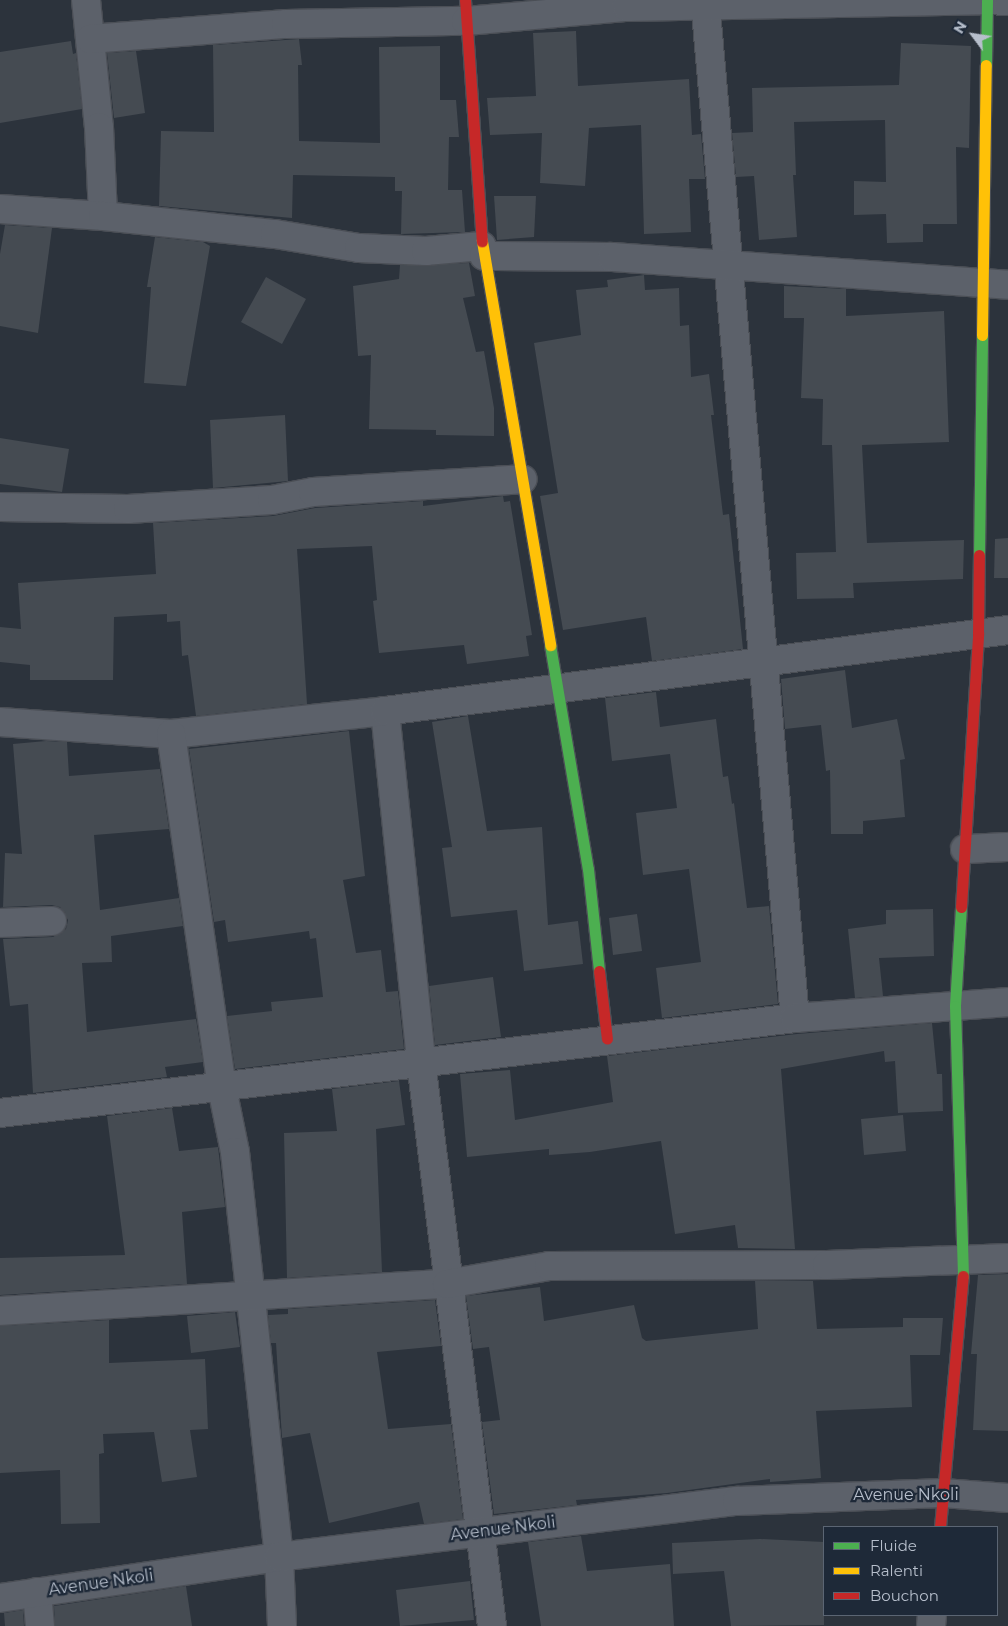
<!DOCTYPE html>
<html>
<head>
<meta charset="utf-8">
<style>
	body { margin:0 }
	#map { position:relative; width:1008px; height:1626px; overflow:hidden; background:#2c333c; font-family:Montserrat,sans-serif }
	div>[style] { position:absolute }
	.building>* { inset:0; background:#454b52 }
	.roads { filter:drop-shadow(1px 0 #4b4f56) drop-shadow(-1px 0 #4b4f56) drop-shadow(0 1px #4b4f56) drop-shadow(0 -1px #4b4f56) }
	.street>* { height:28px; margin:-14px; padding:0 14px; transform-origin:14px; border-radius:14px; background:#5c616a }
	.fast>* { height:11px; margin:-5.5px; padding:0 5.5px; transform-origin:5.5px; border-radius:5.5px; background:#4caf50 }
	.slow>* { height:11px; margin:-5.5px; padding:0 5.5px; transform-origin:5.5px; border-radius:5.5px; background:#ffc107 }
	.jam>* { height:11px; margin:-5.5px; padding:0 5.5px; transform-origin:5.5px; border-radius:5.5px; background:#c62828 }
	span { translate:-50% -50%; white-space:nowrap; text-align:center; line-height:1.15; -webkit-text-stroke:4.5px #1e2938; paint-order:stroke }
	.street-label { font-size:16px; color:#b7bfcc }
	.legend { position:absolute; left:823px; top:1526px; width:175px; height:90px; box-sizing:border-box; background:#1e2938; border:1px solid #5b6573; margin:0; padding:6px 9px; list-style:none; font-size:15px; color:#b7bfcc }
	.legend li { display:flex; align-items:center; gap:10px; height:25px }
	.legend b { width:25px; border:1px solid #5b6573 }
	.north { position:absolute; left:948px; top:10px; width:50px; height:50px; -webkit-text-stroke:4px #1e2938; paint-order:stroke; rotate:301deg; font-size:14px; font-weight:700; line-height:20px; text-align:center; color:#b7bfcc }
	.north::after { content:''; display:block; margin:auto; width:18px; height:22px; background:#b7bfcc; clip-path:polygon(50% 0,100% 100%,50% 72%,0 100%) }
</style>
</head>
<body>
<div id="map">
	<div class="building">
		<i style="clip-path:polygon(576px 31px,578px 86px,689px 79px,692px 135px,701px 134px,705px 179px,689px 179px,691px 232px,644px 234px,641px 125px,589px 128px,585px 186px,540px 183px,542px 133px,490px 135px,487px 98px,536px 96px,533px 33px)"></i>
		<i style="clip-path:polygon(299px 39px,302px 65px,298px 65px,299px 141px,380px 143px,379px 47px,440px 46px,440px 100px,456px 100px,459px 137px,449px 137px,448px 190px,462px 190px,465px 232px,401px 234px,402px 191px,395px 191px,395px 177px,293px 175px,292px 218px,159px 206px,161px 131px,214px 132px,213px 45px)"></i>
		<i style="clip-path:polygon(71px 41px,73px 54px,76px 53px,82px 109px,0 123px,0 52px)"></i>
		<i style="clip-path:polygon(901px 43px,971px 46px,969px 148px,956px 147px,957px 224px,923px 224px,923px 242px,887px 243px,886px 214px,854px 215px,854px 181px,886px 182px,885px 120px,794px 122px,796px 175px,793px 175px,797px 237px,759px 240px,754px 176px,736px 177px,732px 133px,753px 132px,752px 88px,899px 85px)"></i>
		<i style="clip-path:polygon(136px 51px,145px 113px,114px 118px,107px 53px)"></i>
		<i style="clip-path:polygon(494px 196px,536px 196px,534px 237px,497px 240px)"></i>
		<i style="clip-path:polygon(5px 225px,52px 228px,38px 333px,0 326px,0 254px)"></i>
		<i style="clip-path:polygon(155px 237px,203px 242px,210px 246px,186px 386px,144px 383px,151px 287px,147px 287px)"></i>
		<i style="clip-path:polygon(469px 263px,475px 296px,463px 298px,476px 352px,484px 351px,494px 408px,494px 436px,436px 435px,436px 430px,369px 429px,371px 355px,358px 356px,353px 286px,399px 279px,400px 265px)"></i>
		<i style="clip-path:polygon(644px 275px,645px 290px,679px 288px,680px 326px,689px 325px,691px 377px,709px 374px,714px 415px,711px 415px,723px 515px,729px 514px,743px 649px,652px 661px,646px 617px,563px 630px,540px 496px,558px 493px,534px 343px,581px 335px,576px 290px,608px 287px,607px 280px)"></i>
		<i style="clip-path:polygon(266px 277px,306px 299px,282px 344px,241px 322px)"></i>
		<i style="clip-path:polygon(784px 286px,846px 289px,846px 316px,944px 311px,949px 442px,862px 445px,867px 543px,964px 540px,963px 579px,853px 583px,854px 598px,797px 599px,796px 553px,836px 552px,832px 445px,822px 445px,823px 399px,801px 398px,804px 318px,784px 318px)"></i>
		<i style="clip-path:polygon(285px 415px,288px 481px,213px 488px,210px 420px)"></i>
		<i style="clip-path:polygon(0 438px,69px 449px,62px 492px,0 484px)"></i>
		<i style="clip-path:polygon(503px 496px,504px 502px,510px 501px,532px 635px,526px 636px,529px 656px,467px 664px,464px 645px,379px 653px,373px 601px,377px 600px,372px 546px,297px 549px,307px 704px,196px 716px,188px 655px,182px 656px,180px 621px,167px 622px,167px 614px,114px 617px,113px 680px,30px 680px,30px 665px,0 662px,0 627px,21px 629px,18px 583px,156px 574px,153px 523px,273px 516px,315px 508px,423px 501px,423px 506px)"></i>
		<i style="clip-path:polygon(1008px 538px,1008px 578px,994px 578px,995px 539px)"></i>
		<i style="clip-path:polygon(845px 670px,852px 728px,897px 719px,905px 759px,900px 760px,905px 817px,863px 821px,863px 834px,831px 834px,830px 770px,826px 771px,821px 725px,785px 729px,781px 679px)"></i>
		<i style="clip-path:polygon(656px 692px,660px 727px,716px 719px,723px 777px,728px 776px,732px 804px,734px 803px,747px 908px,769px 906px,778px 1004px,662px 1018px,656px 968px,701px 962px,689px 869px,643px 875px,636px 813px,677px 808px,670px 754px,612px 761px,605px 698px)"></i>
		<i style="clip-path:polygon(468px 716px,487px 831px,542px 827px,548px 925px,578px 921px,583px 964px,524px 971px,517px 910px,451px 917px,442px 848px,452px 847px,432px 722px)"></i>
		<i style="clip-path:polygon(349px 731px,365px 876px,343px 880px,356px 953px,381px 950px,386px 992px,398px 991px,404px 1049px,235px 1069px,227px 1016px,272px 1011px,271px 1002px,323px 997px,316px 938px,310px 939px,309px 931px,228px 942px,225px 920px,214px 922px,189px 749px)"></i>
		<i style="clip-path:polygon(46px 741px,67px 742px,69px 776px,160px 769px,169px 829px,94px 835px,100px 910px,179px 898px,183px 926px,111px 936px,112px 962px,82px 963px,87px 1032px,196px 1019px,203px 1062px,165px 1067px,167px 1077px,33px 1093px,28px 1004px,10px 1006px,3px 939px,53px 937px,66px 929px,68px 920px,60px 907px,52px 905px,3px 907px,5px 853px,22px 854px,13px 744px)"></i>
		<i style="clip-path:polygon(933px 909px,934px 956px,879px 958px,883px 996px,855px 998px,848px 929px,886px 924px,886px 910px)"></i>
		<i style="clip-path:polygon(637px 914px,642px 951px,613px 955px,609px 918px)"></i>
		<i style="clip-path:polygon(493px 977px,501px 1037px,435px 1045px,429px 986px)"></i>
		<i style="clip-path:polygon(932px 1023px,937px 1074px,942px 1074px,943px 1111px,898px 1113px,895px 1061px,885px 1062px,884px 1051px,781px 1069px,795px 1249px,738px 1248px,735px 1225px,675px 1234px,661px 1141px,590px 1152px,549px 1155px,549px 1149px,467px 1157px,460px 1074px,510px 1070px,515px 1120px,613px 1102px,607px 1056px,797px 1034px)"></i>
		<i style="clip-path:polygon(399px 1081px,405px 1125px,376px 1129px,382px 1272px,287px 1278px,284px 1133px,337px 1131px,332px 1089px)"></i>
		<i style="clip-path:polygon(172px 1108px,179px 1151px,218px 1147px,225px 1207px,182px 1212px,187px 1284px,0 1295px,0 1258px,125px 1255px,107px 1116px)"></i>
		<i style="clip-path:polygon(903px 1115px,906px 1151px,864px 1155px,861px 1119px)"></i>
		<i style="clip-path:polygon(1008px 1274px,1008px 1431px,973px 1430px,977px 1354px,971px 1354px,978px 1275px)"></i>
		<i style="clip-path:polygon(755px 1281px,813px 1281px,817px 1329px,903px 1327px,903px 1318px,943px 1318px,940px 1355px,910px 1355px,912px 1407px,816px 1411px,821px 1478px,770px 1482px,770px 1479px,667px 1493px,576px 1500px,577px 1505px,494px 1514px,482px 1422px,500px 1420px,489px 1347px,473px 1349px,466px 1296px,540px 1287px,544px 1321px,634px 1305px,642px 1338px,646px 1341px,758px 1329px)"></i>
		<i style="clip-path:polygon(435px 1300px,441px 1346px,377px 1352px,388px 1429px,451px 1424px,463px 1519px,424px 1524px,419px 1502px,329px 1523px,310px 1433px,282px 1438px,276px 1343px,271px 1343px,268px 1315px,288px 1314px,288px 1309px)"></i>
		<i style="clip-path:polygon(235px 1312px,240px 1347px,191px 1353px,187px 1316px)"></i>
		<i style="clip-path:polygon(109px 1320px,109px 1363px,205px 1359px,208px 1429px,190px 1430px,197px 1477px,162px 1482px,154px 1432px,103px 1434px,104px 1453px,99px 1454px,100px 1523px,61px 1524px,60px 1470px,0 1473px,0 1326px)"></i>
		<i style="clip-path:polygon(581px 1536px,587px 1571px,670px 1564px,674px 1626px,541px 1626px,528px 1542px)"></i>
		<i style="clip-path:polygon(760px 1539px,824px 1542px,824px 1625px,731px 1626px,724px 1571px,673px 1574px,672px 1543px)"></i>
		<i style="clip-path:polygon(470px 1581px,474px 1620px,400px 1626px,396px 1590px)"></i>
		<i style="clip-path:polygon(186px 1586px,192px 1626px,55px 1626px,54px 1606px)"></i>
		<i style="clip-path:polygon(23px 1610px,24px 1626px,5px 1626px,4px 1613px)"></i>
	</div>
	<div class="roads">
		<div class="street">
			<i style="left:86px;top:0;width:128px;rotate:84.2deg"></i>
			<i style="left:99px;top:127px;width:89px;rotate:87.4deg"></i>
			<i style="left:705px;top:0;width:1022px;rotate:84.95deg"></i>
			<i style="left:988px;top:0;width:20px;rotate:3deg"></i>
			<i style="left:90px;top:39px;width:197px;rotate:-4.4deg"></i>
			<i style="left:286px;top:24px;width:180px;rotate:-1deg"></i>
			<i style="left:466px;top:21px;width:162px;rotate:-5deg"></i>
			<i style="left:627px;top:7px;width:356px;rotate:-1.1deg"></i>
			<i style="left:0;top:209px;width:103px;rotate:3.9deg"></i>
			<i style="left:103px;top:216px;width:173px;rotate:6deg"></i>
			<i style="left:275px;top:234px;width:85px;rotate:9.5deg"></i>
			<i style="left:359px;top:248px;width:67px;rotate:2.6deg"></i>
			<i style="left:426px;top:251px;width:56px;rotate:-5.1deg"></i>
			<i style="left:484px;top:256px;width:128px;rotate:0.4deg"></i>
			<i style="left:612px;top:257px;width:397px;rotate:4deg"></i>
			<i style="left:0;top:507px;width:128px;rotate:0.9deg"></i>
			<i style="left:128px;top:509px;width:144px;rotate:-3.6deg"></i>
			<i style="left:272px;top:500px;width:42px;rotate:-11deg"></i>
			<i style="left:313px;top:492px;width:210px;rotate:-3.5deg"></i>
			<i style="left:385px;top:711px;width:353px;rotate:84.1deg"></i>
			<i style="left:421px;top:1062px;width:568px;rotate:82.82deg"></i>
			<i style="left:0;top:722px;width:171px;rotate:4deg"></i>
			<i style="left:171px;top:734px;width:215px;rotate:-6.1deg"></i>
			<i style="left:385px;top:711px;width:628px;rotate:-7.41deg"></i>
			<i style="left:171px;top:734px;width:358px;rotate:81.8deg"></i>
			<i style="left:222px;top:1088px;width:65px;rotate:78.5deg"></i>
			<i style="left:235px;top:1152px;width:407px;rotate:83.8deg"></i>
			<i style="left:279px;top:1557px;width:69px;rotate:87.5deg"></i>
			<i style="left:965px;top:849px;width:43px;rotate:-2.7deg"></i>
			<i style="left:0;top:923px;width:52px;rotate:-2.2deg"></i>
			<i style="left:0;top:1113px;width:801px;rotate:-6.81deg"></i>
			<i style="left:795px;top:1018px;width:214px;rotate:-4.3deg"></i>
			<i style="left:0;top:1311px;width:448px;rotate:-3.5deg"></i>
			<i style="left:447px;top:1284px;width:104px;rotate:-10deg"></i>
			<i style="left:549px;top:1266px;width:278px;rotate:-0.2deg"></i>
			<i style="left:827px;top:1265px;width:181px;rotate:-2.2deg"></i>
			<i style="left:37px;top:1592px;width:34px;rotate:85deg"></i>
			<i style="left:0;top:1598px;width:282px;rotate:-8.4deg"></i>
			<i style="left:279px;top:1557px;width:461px;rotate:-7deg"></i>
			<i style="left:737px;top:1501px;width:206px;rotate:-2.2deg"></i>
			<i style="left:943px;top:1493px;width:65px;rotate:4.4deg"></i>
			<i style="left:931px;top:1626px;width:11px;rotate:-85deg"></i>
		</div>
		<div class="fast">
			<i style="left:986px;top:65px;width:65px;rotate:-89.1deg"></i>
			<i style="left:979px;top:555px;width:220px;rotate:-89.2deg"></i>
			<i style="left:550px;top:645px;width:227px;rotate:80.4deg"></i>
			<i style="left:588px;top:869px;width:103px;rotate:83.8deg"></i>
			<i style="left:961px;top:907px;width:99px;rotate:93.5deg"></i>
			<i style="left:955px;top:1006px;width:270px;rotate:88.3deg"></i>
		</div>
		<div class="slow">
			<i style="left:482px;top:241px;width:410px;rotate:80.4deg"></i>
			<i style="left:982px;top:335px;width:270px;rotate:-89.2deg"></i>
		</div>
		<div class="jam">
			<i style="left:465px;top:0;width:242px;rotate:86deg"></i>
			<i style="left:961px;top:907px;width:275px;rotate:-86.4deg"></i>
			<i style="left:978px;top:633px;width:78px;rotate:-89.3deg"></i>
			<i style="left:599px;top:971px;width:68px;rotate:83.3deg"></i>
			<i style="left:940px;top:1527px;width:252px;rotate:-84.8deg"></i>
		</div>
	</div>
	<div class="street-label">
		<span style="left:906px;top:1495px">Avenue Nkoli</span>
		<span style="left:503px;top:1529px;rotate:-7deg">Avenue Nkoli</span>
		<span style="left:101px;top:1583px;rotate:-8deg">Avenue Nkoli</span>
	</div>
	<ul class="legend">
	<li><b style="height:6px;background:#4caf50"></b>Fluide</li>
	<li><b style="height:6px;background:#ffc107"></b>Ralenti</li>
	<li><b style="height:6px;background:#c62828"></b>Bouchon</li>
	</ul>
	<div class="north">N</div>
</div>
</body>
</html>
